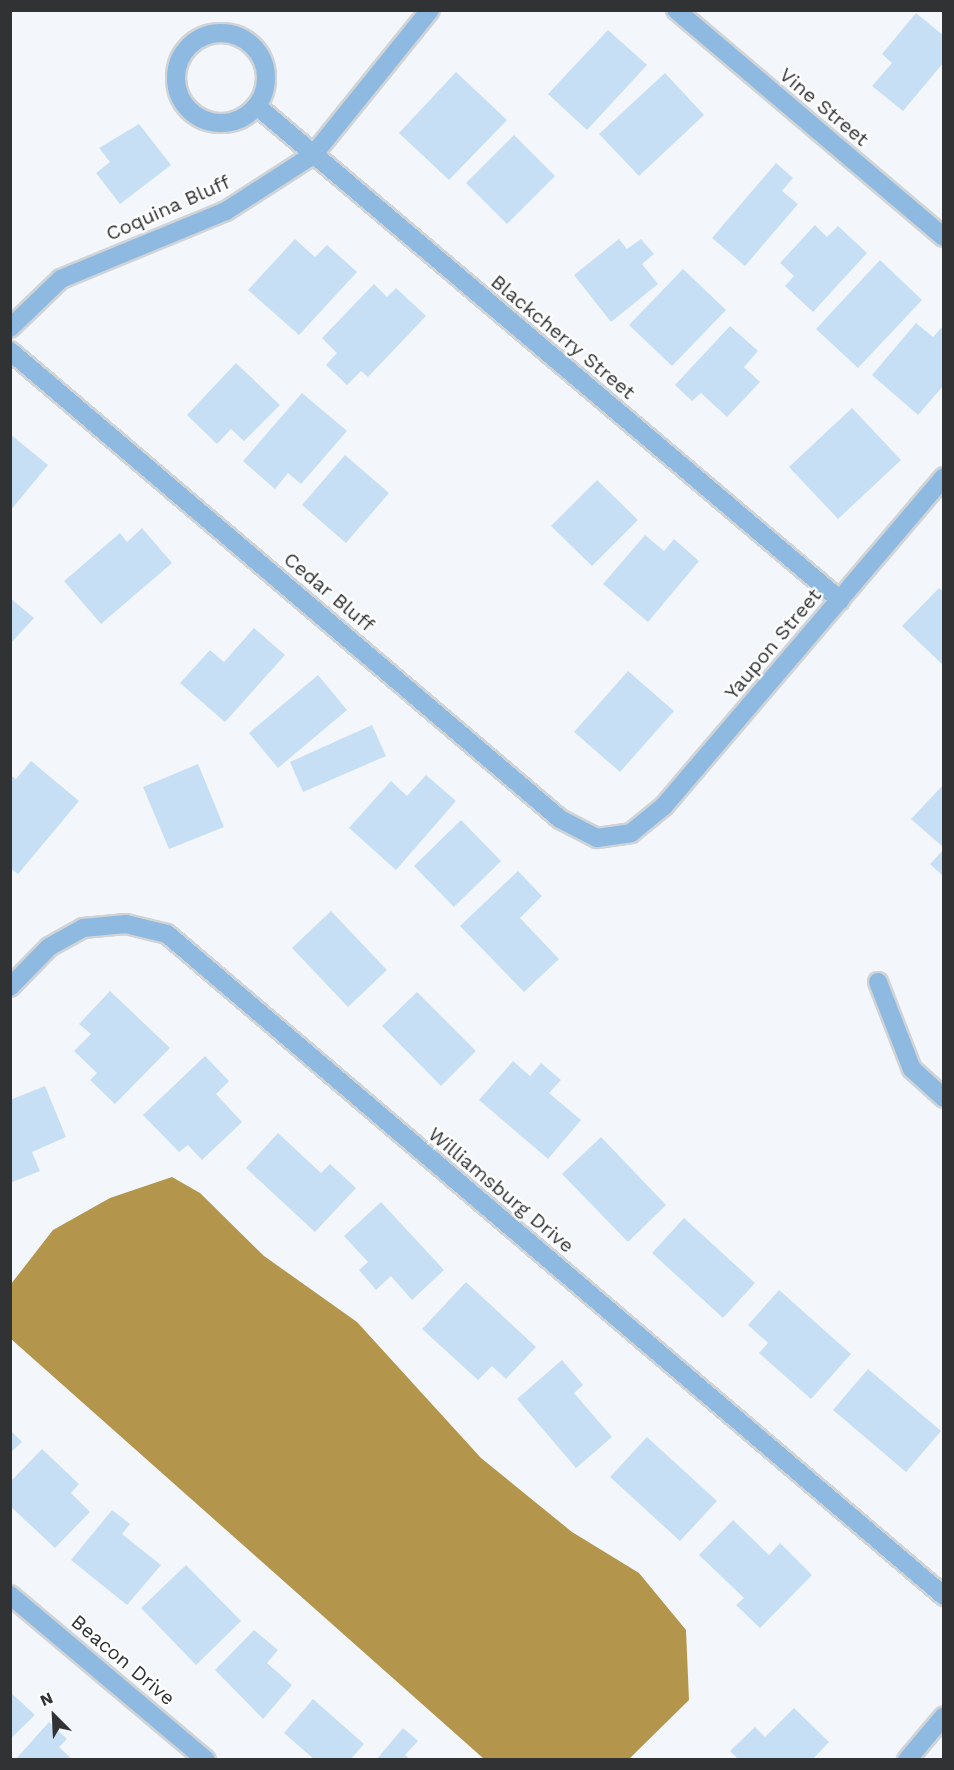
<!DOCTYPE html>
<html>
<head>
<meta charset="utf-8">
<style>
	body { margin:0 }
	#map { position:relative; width:954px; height:1770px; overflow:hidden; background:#f3f7fb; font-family:"Work Sans",sans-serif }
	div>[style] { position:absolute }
	.water>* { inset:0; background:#b3964c }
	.building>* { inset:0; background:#c7dff5 }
	.roads { filter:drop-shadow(2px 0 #d0d4d7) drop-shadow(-2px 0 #d0d4d7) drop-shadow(0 2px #d0d4d7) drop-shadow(0 -2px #d0d4d7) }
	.minor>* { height:18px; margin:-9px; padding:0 9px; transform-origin:9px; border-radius:9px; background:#8eb9e0 }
	.minor>.ring { margin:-9px; padding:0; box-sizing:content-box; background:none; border:18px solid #8eb9e0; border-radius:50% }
	span { translate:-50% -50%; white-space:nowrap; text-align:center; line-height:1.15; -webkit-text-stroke:4.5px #fff; paint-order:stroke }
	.street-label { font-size:20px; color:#303233 }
	.frame { position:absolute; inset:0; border:12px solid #303233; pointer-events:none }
	.north { position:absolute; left:24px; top:1686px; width:60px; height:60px; -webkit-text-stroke:4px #fff; paint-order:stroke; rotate:336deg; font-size:16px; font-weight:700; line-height:24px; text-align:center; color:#303233 }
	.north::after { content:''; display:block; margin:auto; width:21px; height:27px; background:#303233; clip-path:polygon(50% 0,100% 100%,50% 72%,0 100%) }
</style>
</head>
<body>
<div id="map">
	<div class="water">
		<i style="clip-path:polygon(172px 1177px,200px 1193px,264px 1256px,357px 1322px,481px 1458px,572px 1532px,639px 1573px,686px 1630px,689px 1700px,629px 1759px,484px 1759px,11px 1339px,11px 1284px,53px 1230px,110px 1198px)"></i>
	</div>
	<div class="building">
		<i style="clip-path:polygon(916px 13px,944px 36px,944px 62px,903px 111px,872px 86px,892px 63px,882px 54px)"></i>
		<i style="clip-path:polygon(608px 30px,647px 65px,587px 130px,548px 94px)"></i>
		<i style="clip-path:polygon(456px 72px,507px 120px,449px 180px,399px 133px)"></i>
		<i style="clip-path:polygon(665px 73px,704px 115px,639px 176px,599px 134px)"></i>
		<i style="clip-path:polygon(139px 124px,171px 165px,120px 204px,96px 173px,110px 162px,99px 148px)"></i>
		<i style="clip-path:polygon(514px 135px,555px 176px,507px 224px,466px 183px)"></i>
		<i style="clip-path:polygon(776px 163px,793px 178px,782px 191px,798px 204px,745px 266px,712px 238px)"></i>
		<i style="clip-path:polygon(815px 225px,827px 237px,838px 226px,867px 253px,813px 312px,785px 286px,794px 276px,780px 263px)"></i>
		<i style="clip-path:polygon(295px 239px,315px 257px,327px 245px,357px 272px,299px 335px,248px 290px)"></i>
		<i style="clip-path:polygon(619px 239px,627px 249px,641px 239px,654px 254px,642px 264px,658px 284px,611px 322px,574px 275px)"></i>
		<i style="clip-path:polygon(880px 260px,922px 300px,858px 368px,816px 329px)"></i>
		<i style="clip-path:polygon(683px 269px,726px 310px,672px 366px,629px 325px)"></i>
		<i style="clip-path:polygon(374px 284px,387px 297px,396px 288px,426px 316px,368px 377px,361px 371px,347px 385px,326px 365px,337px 353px,322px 338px)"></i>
		<i style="clip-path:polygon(916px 323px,933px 337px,944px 325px,944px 385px,918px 415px,872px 375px)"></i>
		<i style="clip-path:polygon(730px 326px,758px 351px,744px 367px,760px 382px,727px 417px,701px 393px,692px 401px,675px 385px)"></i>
		<i style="clip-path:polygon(236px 363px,280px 405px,244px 441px,231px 429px,217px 444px,187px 415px)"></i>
		<i style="clip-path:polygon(302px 393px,347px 431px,301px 484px,288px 473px,275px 489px,243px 461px)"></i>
		<i style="clip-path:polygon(852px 408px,901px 460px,838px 519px,789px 467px)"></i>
		<i style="clip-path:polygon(10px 434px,48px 465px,10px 511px)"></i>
		<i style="clip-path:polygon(345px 455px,389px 493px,346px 543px,302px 505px)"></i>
		<i style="clip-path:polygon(597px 480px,638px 520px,592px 566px,551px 526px)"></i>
		<i style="clip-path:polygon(142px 528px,172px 563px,101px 624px,64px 581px,120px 533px,127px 542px)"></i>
		<i style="clip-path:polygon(645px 535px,664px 551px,674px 539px,699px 561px,648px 622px,603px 584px)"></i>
		<i style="clip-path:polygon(939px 588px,944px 592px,944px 666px,902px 626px)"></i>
		<i style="clip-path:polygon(10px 598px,34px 618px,10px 644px)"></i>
		<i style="clip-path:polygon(254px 628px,285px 655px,225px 722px,180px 683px,210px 650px,224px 662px)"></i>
		<i style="clip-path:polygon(628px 671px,674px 711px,620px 772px,574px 732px)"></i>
		<i style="clip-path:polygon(318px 675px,347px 710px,278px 768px,249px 733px)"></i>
		<i style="clip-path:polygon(372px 725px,386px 756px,303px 792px,290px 762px)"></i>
		<i style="clip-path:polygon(31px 761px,79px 801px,18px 874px,10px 868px,10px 775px,16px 779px)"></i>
		<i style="clip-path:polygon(198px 764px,224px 827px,169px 849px,143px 787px)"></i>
		<i style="clip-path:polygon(426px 775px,456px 801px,396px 870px,349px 828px,391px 781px,407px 796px)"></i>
		<i style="clip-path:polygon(944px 784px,944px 848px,911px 819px)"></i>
		<i style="clip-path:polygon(461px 820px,501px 861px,454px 907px,414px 866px)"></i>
		<i style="clip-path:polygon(944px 849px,944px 877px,930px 864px)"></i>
		<i style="clip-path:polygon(518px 871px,542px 896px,520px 918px,559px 959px,524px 992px,460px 926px)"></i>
		<i style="clip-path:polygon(331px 911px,387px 970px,348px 1007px,292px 948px)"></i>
		<i style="clip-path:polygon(110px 991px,170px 1048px,115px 1104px,90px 1080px,97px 1073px,74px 1051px,91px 1034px,79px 1024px)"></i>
		<i style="clip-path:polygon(417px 992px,476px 1051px,441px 1086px,382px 1026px)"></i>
		<i style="clip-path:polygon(205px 1056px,229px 1081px,216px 1094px,242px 1122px,202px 1160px,188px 1145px,179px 1152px,143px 1115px)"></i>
		<i style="clip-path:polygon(513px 1061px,530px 1076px,541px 1063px,561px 1080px,549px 1093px,581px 1120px,548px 1159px,479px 1100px)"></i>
		<i style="clip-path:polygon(45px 1086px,66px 1137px,32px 1152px,40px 1171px,10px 1183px,10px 1100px)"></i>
		<i style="clip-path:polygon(278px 1133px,321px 1173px,330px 1164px,356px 1188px,315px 1232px,246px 1168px)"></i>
		<i style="clip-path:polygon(601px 1137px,666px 1205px,628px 1242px,562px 1174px)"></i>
		<i style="clip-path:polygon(381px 1202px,444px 1270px,412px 1300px,391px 1276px,376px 1290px,359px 1270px,368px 1262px,344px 1236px)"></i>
		<i style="clip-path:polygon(684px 1218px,755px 1283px,723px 1318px,652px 1253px)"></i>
		<i style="clip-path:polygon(466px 1282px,536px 1347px,506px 1379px,492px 1366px,478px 1380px,422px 1329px)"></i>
		<i style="clip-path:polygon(779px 1290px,851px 1354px,811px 1399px,759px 1353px,768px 1343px,748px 1325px)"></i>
		<i style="clip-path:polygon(562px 1360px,583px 1385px,574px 1393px,612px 1437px,576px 1468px,517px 1399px)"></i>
		<i style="clip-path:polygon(868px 1369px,941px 1431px,906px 1472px,833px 1410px)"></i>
		<i style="clip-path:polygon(10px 1430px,22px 1442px,10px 1453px)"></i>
		<i style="clip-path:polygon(647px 1437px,717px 1501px,680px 1541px,610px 1477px)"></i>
		<i style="clip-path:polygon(42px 1449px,79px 1484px,71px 1493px,90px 1512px,55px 1548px,10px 1506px,10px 1482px)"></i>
		<i style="clip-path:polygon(112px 1510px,130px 1524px,122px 1534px,161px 1565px,127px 1605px,71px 1560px)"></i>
		<i style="clip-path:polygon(733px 1520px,769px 1555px,780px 1543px,812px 1575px,760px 1628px,736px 1605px,744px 1598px,699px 1555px)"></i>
		<i style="clip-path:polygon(186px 1565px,241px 1621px,196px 1665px,141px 1608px)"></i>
		<i style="clip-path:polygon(254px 1630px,278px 1650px,267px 1663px,292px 1685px,263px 1719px,215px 1670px)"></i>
		<i style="clip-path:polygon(10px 1692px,35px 1715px,10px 1739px)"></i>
		<i style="clip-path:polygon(313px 1699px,364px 1744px,350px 1760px,315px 1760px,284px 1733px)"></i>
		<i style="clip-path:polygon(794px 1708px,829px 1742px,812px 1760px,739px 1760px,730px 1751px,755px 1727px,765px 1737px)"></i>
		<i style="clip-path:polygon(49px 1722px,67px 1739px,59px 1747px,73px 1760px,15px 1760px)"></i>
		<i style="clip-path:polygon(403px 1728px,418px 1741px,405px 1755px,411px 1760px,376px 1760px)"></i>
	</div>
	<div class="roads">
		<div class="minor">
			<i style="left:676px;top:10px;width:351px;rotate:40.3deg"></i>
			<i class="ring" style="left:176px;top:33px;width:72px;height:72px"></i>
			<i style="left:258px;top:107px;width:763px;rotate:40.27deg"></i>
			<i style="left:10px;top:328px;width:71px;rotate:-43.9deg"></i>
			<i style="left:61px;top:279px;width:178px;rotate:-22.4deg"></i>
			<i style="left:226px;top:211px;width:103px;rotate:-32.8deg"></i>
			<i style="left:313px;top:155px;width:186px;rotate:-51.1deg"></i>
			<i style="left:10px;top:351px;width:722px;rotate:40.39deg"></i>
			<i style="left:560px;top:819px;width:42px;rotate:27.2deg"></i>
			<i style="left:597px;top:838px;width:34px;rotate:-8deg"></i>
			<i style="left:631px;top:833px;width:43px;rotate:-39.3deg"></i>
			<i style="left:664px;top:806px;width:432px;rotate:-49.6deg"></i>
			<i style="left:878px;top:982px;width:93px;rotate:68.7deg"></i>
			<i style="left:912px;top:1069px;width:43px;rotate:42.2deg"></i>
			<i style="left:10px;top:987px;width:56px;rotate:-45.7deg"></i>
			<i style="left:49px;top:947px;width:39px;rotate:-29deg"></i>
			<i style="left:83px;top:928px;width:43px;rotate:-5.3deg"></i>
			<i style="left:126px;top:924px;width:42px;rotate:13.7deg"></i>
			<i style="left:167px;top:934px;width:1021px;rotate:40.43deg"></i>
			<i style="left:10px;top:1595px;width:256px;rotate:40.1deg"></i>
			<i style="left:907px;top:1760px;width:57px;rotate:-49.9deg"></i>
		</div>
	</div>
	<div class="street-label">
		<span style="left:824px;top:107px;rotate:40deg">Vine Street</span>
		<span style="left:168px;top:208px;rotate:-24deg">Coquina Bluff</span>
		<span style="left:563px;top:337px;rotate:40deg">Blackcherry Street</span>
		<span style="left:329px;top:592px;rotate:40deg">Cedar Bluff</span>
		<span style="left:773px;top:644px;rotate:-50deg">Yaupon Street</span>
		<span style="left:501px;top:1190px;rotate:40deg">Williamsburg Drive</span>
		<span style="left:123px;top:1660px;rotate:40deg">Beacon Drive</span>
	</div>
	<div class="frame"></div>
	<div class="north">N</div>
</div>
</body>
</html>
